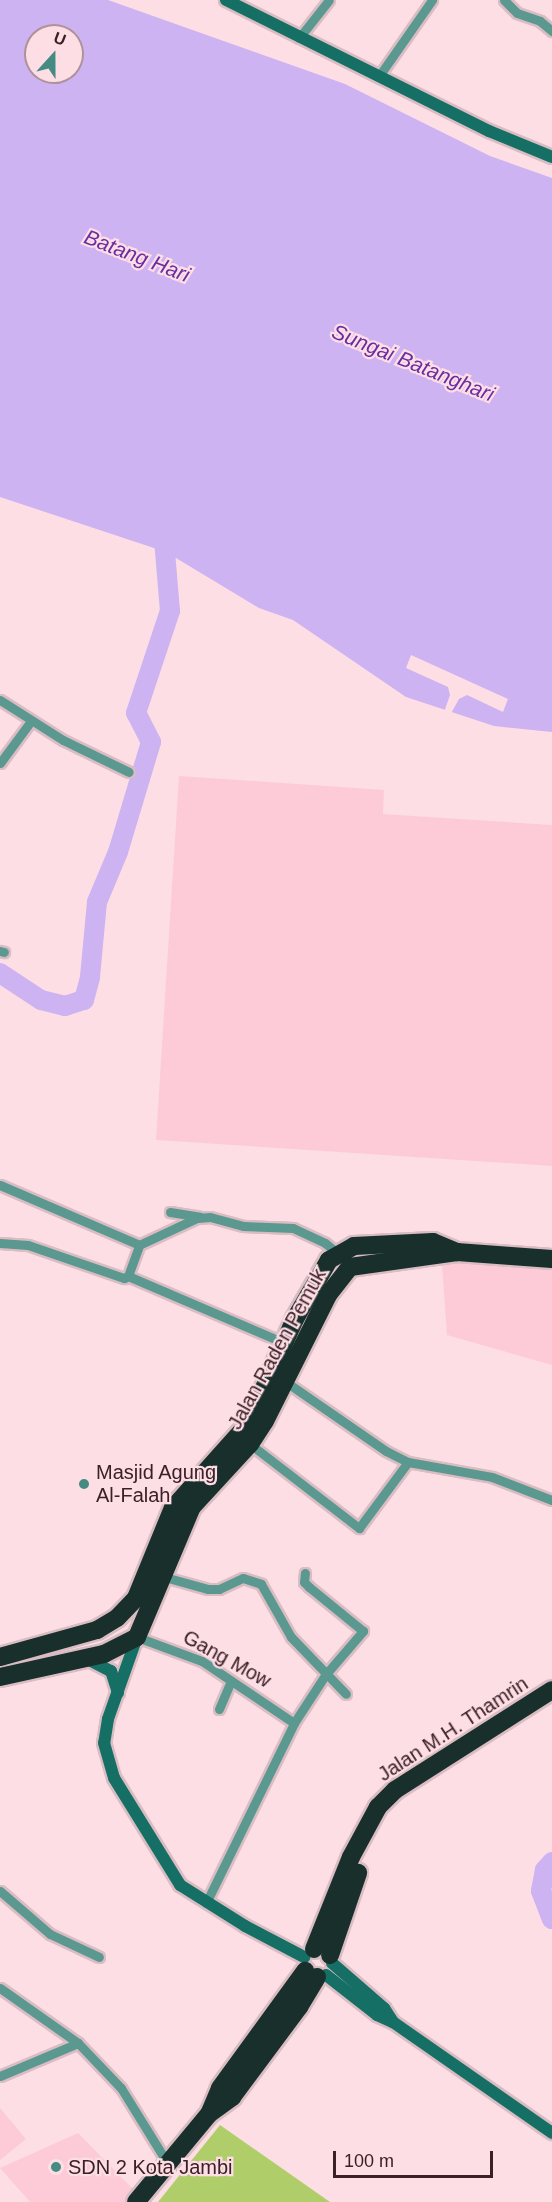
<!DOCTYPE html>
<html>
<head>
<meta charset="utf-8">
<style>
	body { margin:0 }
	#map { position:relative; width:552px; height:2202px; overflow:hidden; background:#fddee5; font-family:Helvetica,sans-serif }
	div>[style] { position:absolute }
	.built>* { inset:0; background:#fdcbd7 }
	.green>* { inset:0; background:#afce69 }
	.water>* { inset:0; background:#cdb3f1 }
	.pier>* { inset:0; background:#fddee5 }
	.river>* { height:20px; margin:-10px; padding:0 10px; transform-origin:10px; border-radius:10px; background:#cdb3f1 }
	.roads { filter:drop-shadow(2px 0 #dabcc3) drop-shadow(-2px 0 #dabcc3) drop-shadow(0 2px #dabcc3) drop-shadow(0 -2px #dabcc3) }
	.street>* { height:9px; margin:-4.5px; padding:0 4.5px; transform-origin:4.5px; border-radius:4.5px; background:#5b9990 }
	.secondary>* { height:12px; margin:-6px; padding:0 6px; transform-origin:6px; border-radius:6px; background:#166f65 }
	.highway>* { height:18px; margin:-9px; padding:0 9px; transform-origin:9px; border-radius:9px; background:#182f2c }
	.dots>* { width:16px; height:16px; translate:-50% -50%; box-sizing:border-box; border:3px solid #fddee5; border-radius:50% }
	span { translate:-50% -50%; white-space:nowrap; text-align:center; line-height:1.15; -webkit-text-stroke:4.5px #fddee5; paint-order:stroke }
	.street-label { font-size:20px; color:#3b2027 }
	.poi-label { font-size:20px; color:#3b2027 }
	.left { translate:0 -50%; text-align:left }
	.water-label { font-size:21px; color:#6a2ea3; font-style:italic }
	.north { position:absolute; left:24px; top:24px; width:60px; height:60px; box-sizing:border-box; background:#fddee5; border:2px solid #af9299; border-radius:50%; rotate:21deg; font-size:16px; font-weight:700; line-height:24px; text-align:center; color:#3b2027 }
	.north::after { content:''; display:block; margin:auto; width:21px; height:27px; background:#468b81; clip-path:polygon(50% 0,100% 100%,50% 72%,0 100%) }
	.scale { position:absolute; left:333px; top:2151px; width:160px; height:27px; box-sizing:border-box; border:3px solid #3b2027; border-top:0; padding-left:8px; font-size:18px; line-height:21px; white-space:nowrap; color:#3b2027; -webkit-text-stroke:4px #fddee5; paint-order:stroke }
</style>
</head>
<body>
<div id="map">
	<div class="built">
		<i style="clip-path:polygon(179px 776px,384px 790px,383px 814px,552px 825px,552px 1166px,156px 1140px)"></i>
		<i style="clip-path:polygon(461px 1258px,552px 1264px,552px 1365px,447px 1335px,442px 1264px)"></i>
		<i style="clip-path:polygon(0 2108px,26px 2139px,0 2160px)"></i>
		<i style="clip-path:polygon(78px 2133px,136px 2192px,126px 2202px,30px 2202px,0 2168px)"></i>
	</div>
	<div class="green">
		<i style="clip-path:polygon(220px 2125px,330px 2202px,158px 2202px)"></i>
	</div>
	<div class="water">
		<i style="clip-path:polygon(evenodd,0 0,108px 0,345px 84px,490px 156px,552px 178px,552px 732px,494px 726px,406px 697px,293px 620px,259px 608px,166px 552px,0 497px,0 0,36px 36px,72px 36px,72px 72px,36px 72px,36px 36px)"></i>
	</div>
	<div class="pier">
		<i style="clip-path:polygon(411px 655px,508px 699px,503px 712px,467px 695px,459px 699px,449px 717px,443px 715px,450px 695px,448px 687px,406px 668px)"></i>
	</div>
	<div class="river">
		<i style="left:0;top:973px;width:49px;rotate:33.4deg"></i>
		<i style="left:41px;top:1000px;width:25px;rotate:14deg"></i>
		<i style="left:65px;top:1006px;width:20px;rotate:-18deg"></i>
		<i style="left:84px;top:1000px;width:24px;rotate:-75deg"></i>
		<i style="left:90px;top:977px;width:75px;rotate:-84.7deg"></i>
		<i style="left:97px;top:902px;width:54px;rotate:-67.2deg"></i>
		<i style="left:118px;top:852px;width:115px;rotate:-73.3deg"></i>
		<i style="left:151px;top:742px;width:33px;rotate:-117deg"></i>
		<i style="left:136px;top:713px;width:108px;rotate:-71.6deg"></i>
		<i style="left:170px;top:611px;width:83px;rotate:-94.8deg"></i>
		<i style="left:552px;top:1862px;width:11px;rotate:131deg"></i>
		<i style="left:545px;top:1870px;width:21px;rotate:101deg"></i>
		<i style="left:541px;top:1891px;width:30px;rotate:69deg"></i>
	</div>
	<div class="roads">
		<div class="street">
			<i style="left:504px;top:0;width:18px;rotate:45deg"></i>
			<i style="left:517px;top:13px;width:24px;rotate:19deg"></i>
			<i style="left:540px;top:21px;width:16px;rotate:40deg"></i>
			<i style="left:299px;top:38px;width:48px;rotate:-51.7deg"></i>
			<i style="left:379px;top:76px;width:93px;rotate:-55.1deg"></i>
			<i style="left:0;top:700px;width:75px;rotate:32.4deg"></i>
			<i style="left:63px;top:740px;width:73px;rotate:25.9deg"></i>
			<i style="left:0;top:763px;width:52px;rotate:-53.6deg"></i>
			<i style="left:0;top:951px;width:4px;rotate:14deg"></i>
			<i style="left:0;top:1185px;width:151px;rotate:23.3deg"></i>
			<i style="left:139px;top:1245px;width:64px;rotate:-25deg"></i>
			<i style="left:197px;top:1218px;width:13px;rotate:-4deg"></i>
			<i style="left:210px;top:1217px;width:34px;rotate:15deg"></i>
			<i style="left:243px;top:1226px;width:50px;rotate:2.3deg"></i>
			<i style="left:293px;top:1228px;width:35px;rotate:25deg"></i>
			<i style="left:325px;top:1243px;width:21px;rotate:39deg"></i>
			<i style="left:170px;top:1212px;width:30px;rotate:9deg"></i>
			<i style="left:0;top:1243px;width:28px;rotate:4deg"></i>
			<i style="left:28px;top:1245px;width:102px;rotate:19deg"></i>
			<i style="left:124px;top:1278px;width:4px;rotate:-27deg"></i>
			<i style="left:128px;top:1276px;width:170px;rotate:23.2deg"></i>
			<i style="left:128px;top:1276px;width:33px;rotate:-70deg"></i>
			<i style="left:286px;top:1382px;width:121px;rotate:34.6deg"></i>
			<i style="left:386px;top:1451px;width:25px;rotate:27deg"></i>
			<i style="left:408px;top:1462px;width:85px;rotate:10.1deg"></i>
			<i style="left:492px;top:1477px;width:64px;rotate:21deg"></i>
			<i style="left:250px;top:1444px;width:138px;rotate:37.6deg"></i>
			<i style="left:359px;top:1528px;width:82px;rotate:-53.4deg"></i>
			<i style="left:161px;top:1576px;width:49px;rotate:15.5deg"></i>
			<i style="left:208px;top:1589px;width:11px"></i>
			<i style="left:219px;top:1589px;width:26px;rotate:-25deg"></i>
			<i style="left:243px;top:1578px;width:19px;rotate:18deg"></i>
			<i style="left:261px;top:1584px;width:61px;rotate:60.5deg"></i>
			<i style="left:291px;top:1637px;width:79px;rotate:46deg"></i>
			<i style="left:137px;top:1637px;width:69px;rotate:20.3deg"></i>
			<i style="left:202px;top:1661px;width:111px;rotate:34deg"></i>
			<i style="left:219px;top:1709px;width:30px;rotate:-67deg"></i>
			<i style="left:0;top:1891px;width:66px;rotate:40.7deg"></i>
			<i style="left:50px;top:1934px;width:54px;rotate:25.1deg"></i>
			<i style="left:206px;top:1903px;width:200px;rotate:-63.9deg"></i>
			<i style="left:294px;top:1723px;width:59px;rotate:-56.9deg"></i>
			<i style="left:326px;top:1674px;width:57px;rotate:-49.3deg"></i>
			<i style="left:363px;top:1631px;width:70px;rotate:-140.8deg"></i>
			<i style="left:309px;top:1587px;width:7px;rotate:-135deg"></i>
			<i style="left:304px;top:1582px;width:9px;rotate:-84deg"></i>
			<i style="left:0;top:1988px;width:95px;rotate:35.2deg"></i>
			<i style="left:78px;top:2043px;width:62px;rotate:46.3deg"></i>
			<i style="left:121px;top:2088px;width:89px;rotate:58.3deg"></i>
			<i style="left:0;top:2076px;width:85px;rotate:-22.9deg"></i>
		</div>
		<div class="secondary">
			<i style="left:226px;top:0;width:294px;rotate:26.5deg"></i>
			<i style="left:489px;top:131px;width:68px;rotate:22.4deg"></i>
			<i style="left:137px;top:1637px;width:87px;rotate:109.5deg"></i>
			<i style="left:108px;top:1719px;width:24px;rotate:99deg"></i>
			<i style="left:104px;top:1743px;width:36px;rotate:74deg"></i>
			<i style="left:114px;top:1778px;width:126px;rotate:58.3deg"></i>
			<i style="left:180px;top:1885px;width:77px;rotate:32.2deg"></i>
			<i style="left:245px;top:1926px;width:67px;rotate:27.7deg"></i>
			<i style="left:89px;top:1660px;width:25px;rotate:27deg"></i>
			<i style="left:111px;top:1671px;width:23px;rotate:72deg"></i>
			<i style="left:332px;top:1963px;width:69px;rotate:40.9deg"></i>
			<i style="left:384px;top:2008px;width:17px;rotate:57deg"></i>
			<i style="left:326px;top:1975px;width:65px;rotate:38.1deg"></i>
			<i style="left:377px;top:2015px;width:17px;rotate:24deg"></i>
			<i style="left:393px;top:2022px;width:194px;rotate:34.9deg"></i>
		</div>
		<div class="highway">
			<i style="left:0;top:1657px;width:101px;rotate:-15.6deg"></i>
			<i style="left:97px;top:1630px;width:23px;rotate:-31deg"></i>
			<i style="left:117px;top:1618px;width:28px;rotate:-46deg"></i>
			<i style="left:136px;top:1598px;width:97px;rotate:-67.7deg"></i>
			<i style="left:173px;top:1508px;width:113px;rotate:-48.2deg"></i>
			<i style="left:248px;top:1424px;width:115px;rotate:-65.9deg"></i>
			<i style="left:295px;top:1319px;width:68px;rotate:-60deg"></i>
			<i style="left:329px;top:1260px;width:29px;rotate:-29deg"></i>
			<i style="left:354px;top:1246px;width:79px;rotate:-2.9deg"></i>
			<i style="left:433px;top:1242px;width:26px;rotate:23deg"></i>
			<i style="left:0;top:1677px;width:107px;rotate:-12.5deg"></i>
			<i style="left:104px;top:1654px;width:37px;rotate:-27deg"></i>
			<i style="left:137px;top:1637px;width:141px;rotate:-67.1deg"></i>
			<i style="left:192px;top:1507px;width:86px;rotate:-47.4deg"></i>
			<i style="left:250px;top:1444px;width:27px;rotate:-57deg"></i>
			<i style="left:265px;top:1421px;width:141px;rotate:-63.4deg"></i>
			<i style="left:328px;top:1295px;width:36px;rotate:-52deg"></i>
			<i style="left:350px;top:1267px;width:108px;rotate:-8deg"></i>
			<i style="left:457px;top:1252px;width:95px;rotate:4.2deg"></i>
			<i style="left:314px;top:1949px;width:99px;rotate:-68.1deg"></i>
			<i style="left:351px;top:1857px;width:57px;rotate:-61.6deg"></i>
			<i style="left:378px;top:1807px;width:24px;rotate:-45deg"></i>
			<i style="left:395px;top:1790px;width:186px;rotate:-32.5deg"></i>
			<i style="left:330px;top:1955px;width:87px;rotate:-71.1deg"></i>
			<i style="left:210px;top:2112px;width:26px;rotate:-67deg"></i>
			<i style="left:220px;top:2088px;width:145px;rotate:-54deg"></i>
			<i style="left:136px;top:2202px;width:114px;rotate:-50.3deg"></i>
			<i style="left:209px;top:2114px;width:29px;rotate:-36deg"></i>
			<i style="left:232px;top:2097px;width:112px;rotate:-53.3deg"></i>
			<i style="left:299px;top:2007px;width:35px;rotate:-59deg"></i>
		</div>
	</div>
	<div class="dots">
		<i style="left:84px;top:1484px;background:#468b81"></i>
		<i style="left:56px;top:2167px;background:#468b81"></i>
	</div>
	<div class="street-label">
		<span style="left:277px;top:1349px;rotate:-61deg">Jalan Raden Pemuk</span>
		<span style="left:227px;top:1659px;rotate:29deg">Gang Mow</span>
		<span style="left:453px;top:1729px;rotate:-33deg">Jalan M.H. Thamrin</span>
	</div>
	<div class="poi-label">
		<span class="left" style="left:96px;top:1484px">Masjid Agung<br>Al-Falah</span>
		<span class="left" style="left:68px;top:2167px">SDN 2 Kota Jambi</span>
	</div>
	<div class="water-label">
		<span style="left:137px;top:256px;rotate:21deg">Batang Hari</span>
		<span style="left:413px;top:363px;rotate:22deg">Sungai Batanghari</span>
	</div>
	<div class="north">U</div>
	<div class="scale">100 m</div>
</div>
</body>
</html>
